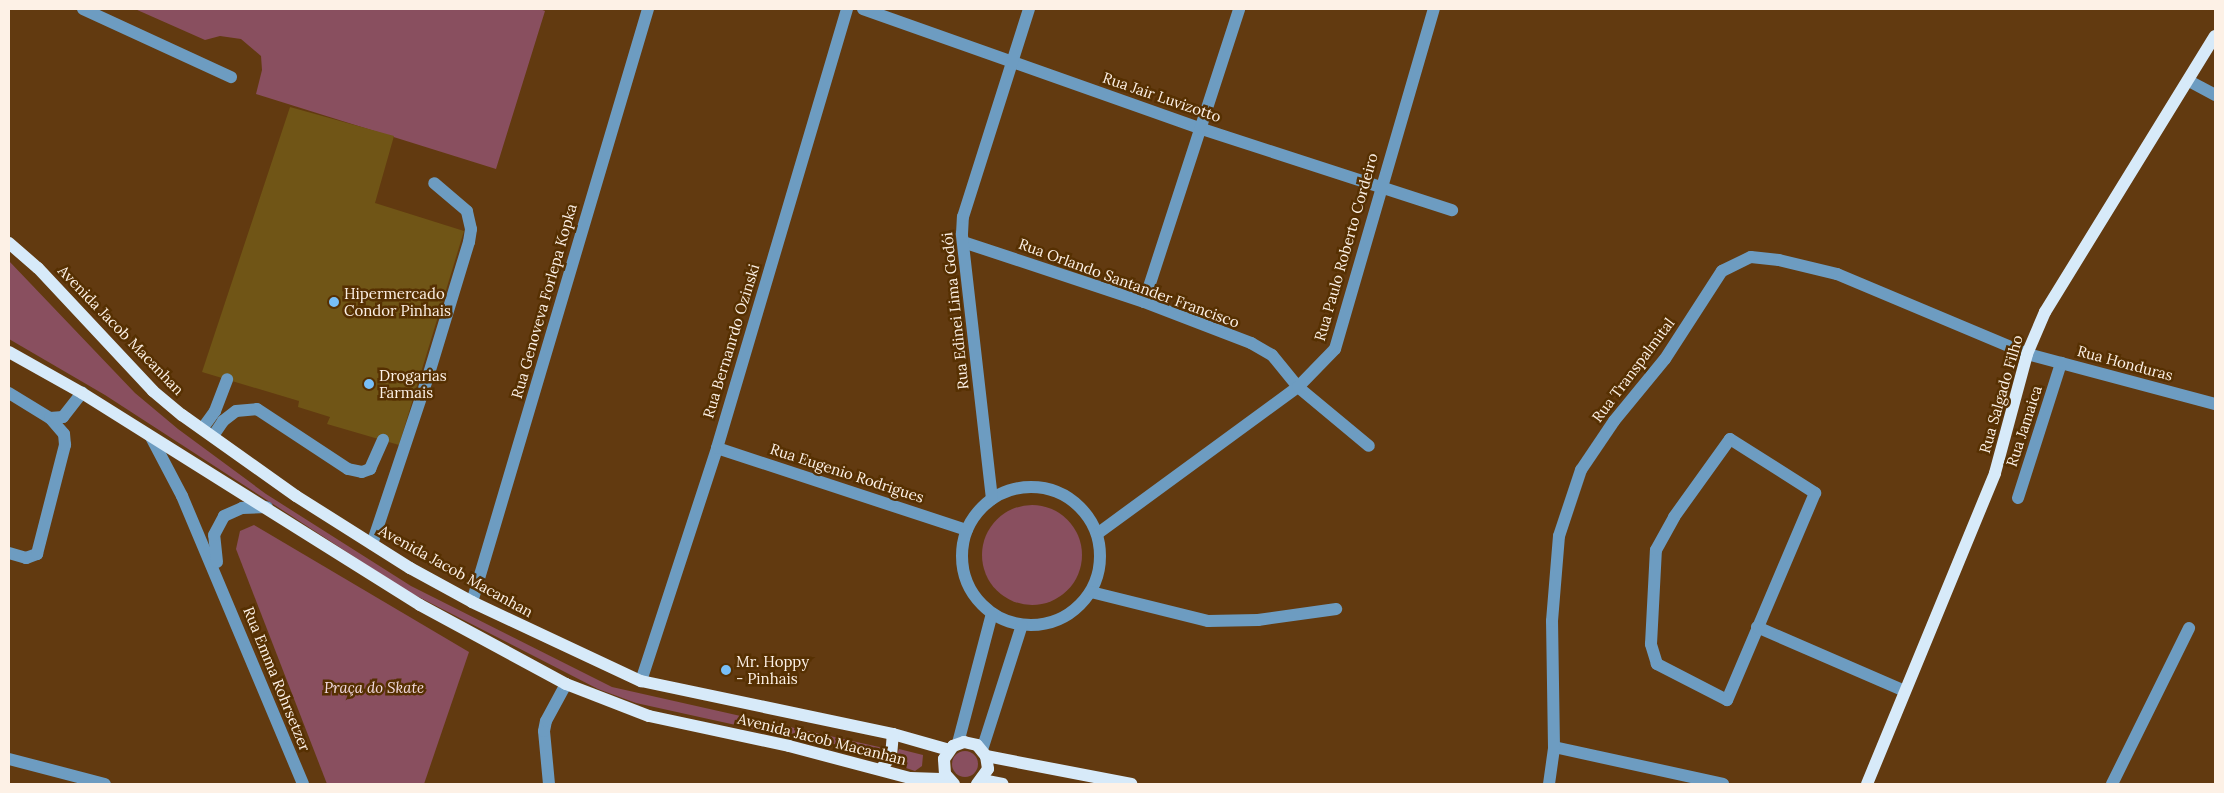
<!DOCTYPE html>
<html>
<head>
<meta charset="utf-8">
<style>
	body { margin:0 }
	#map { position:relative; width:2224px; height:793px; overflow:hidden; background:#623a10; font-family:Lora,serif }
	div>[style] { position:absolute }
	.green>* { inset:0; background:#894f5f }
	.round { border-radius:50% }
	.building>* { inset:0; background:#705516 }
	.minor>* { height:12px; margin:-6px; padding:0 6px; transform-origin:6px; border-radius:6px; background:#6d9cc1 }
	.minor>.ring { margin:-6px; padding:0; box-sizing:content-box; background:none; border:12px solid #6d9cc1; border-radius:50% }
	.major>* { height:12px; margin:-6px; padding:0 6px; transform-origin:6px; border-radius:6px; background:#d7eaf9 }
	.dots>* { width:14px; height:14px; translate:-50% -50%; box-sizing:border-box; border:2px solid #563002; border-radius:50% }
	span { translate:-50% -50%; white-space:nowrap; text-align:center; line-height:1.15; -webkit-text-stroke:5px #563002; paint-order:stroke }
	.street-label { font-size:15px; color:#fdf1e6 }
	.poi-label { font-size:15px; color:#fdf1e6 }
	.left { translate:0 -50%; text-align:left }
	.park-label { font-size:15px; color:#f2dadf; font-style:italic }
	.frame { position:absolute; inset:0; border:10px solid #fdf1e6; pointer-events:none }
</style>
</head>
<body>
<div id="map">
	<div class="green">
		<i style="clip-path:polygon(135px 9px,540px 9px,545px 11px,496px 169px,256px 94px,262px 70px,261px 56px,241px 39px,220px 36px,205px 40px)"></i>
		<i style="clip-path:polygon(9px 261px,135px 393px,178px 429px,266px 494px,411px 586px,612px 687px,879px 747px,884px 750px,884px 754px,877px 756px,794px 733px,786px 736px,636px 703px,598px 689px,407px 591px,105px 395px,9px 339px)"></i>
		<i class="round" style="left:982px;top:505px;width:100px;height:100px"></i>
		<i style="clip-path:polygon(254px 525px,469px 652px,424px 784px,327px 784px,236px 549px,240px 531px)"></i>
		<i style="clip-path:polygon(899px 749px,923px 755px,922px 766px,915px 771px,894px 764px)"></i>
		<i class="round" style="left:952px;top:751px;width:26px;height:26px"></i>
	</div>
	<div class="building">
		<i style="clip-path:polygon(290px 107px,394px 136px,375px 203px,464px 231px,399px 445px,327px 424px,330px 417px,298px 407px,299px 401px,202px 372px)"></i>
	</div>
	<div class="minor">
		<i style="left:83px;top:9px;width:163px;rotate:24.7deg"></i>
		<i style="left:863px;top:9px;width:360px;rotate:19.5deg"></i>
		<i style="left:1202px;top:129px;width:263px;rotate:18deg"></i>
		<i style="left:2189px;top:81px;width:30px;rotate:28deg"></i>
		<i style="left:963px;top:242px;width:191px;rotate:18.3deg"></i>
		<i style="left:1144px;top:302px;width:115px;rotate:21deg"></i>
		<i style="left:1251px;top:343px;width:24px;rotate:30deg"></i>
		<i style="left:1272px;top:355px;width:41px;rotate:50.9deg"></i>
		<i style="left:1298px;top:387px;width:92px;rotate:39.7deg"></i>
		<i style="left:1144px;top:302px;width:308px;rotate:-72deg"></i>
		<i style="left:9px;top:393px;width:48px;rotate:31.4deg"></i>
		<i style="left:50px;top:418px;width:13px;rotate:-4deg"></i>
		<i style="left:63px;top:417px;width:31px;rotate:-52deg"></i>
		<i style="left:202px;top:429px;width:22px;rotate:-54deg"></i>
		<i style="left:215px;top:411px;width:34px;rotate:-69deg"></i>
		<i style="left:213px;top:436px;width:18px;rotate:-56deg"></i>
		<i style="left:223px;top:421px;width:16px;rotate:-38deg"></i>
		<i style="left:236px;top:411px;width:21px;rotate:-5deg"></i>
		<i style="left:257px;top:409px;width:109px;rotate:33.4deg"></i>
		<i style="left:348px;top:469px;width:14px;rotate:12deg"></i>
		<i style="left:362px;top:472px;width:9px;rotate:-21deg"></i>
		<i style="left:370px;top:469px;width:32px;rotate:-66deg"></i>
		<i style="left:151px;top:437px;width:67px;rotate:62.3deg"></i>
		<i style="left:182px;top:496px;width:312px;rotate:67.2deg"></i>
		<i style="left:1730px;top:439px;width:101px;rotate:32.4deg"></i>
		<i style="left:1815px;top:493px;width:225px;rotate:113deg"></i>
		<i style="left:1727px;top:700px;width:79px;rotate:-152.8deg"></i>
		<i style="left:1657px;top:664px;width:21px;rotate:-107deg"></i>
		<i style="left:1651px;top:644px;width:94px;rotate:-87deg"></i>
		<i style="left:1656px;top:550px;width:38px;rotate:-61deg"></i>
		<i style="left:1674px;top:517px;width:96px;rotate:-54.3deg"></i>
		<i style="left:717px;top:448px;width:263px;rotate:18.2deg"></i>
		<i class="ring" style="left:962px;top:487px;width:126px;height:126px"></i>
		<i style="left:2018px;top:498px;width:142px;rotate:-72.3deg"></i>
		<i style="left:992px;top:499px;width:267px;rotate:-96.5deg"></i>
		<i style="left:962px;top:234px;width:17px;rotate:-87deg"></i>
		<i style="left:963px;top:217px;width:218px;rotate:-72.4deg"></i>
		<i style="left:1097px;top:534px;width:249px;rotate:-36.2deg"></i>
		<i style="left:1298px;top:387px;width:53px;rotate:-45.8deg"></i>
		<i style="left:1335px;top:349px;width:354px;rotate:-73.8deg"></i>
		<i style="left:372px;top:544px;width:173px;rotate:-71.5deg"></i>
		<i style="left:427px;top:380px;width:144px;rotate:-73.1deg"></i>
		<i style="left:469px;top:242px;width:13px;rotate:-81deg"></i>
		<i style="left:471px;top:229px;width:18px;rotate:-103deg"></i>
		<i style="left:467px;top:211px;width:43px;rotate:-139.7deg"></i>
		<i style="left:9px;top:553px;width:18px;rotate:16deg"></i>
		<i style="left:26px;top:558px;width:12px;rotate:-20deg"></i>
		<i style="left:37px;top:554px;width:113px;rotate:-75.6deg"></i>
		<i style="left:65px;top:445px;width:11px;rotate:-95deg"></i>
		<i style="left:64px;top:434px;width:21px;rotate:-131deg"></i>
		<i style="left:217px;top:562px;width:27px;rotate:-96deg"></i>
		<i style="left:214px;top:535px;width:21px;rotate:-62deg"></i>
		<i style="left:224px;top:516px;width:20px;rotate:-24deg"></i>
		<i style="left:242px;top:508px;width:25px;rotate:-2deg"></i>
		<i style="left:1091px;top:592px;width:121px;rotate:13.9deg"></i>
		<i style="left:1208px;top:621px;width:50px;rotate:-1.1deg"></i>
		<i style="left:1258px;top:620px;width:79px;rotate:-8deg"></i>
		<i style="left:472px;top:602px;width:619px;rotate:-73.47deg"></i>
		<i style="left:1757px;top:627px;width:161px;rotate:23.4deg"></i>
		<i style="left:641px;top:681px;width:245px;rotate:-71.9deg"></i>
		<i style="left:717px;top:448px;width:458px;rotate:-73.5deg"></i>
		<i style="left:958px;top:743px;width:134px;rotate:-75.3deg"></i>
		<i style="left:1554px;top:747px;width:173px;rotate:12.3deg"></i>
		<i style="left:982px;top:750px;width:131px;rotate:-72.3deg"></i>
		<i style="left:9px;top:759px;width:99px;rotate:14.6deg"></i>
		<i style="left:549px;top:784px;width:53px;rotate:-95.4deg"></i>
		<i style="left:544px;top:731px;width:10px;rotate:-79deg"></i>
		<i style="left:546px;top:721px;width:42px;rotate:-61.6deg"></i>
		<i style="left:1549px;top:784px;width:37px;rotate:-82deg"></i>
		<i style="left:1554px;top:747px;width:126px;rotate:-90.9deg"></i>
		<i style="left:1552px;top:621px;width:85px;rotate:-85.3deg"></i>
		<i style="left:1559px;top:536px;width:70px;rotate:-71.6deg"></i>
		<i style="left:1581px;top:470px;width:59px;rotate:-56deg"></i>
		<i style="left:1614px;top:421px;width:80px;rotate:-50.6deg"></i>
		<i style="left:1665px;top:359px;width:105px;rotate:-57.1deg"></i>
		<i style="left:1722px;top:271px;width:32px;rotate:-26deg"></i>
		<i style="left:1751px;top:257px;width:28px;rotate:6deg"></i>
		<i style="left:1779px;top:260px;width:60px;rotate:13.6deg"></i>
		<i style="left:1837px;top:274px;width:206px;rotate:22.8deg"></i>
		<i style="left:2027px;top:354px;width:195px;rotate:14.9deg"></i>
		<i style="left:2112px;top:784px;width:174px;rotate:-63.7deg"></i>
	</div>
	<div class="major">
		<i style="left:9px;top:243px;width:38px;rotate:41deg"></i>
		<i style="left:38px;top:268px;width:168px;rotate:46.9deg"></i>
		<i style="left:153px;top:391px;width:38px;rotate:40deg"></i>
		<i style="left:182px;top:415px;width:140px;rotate:35.4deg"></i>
		<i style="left:296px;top:496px;width:135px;rotate:32.3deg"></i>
		<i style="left:410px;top:568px;width:71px;rotate:28.7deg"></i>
		<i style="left:472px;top:602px;width:187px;rotate:25.1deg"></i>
		<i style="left:641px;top:681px;width:258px;rotate:11.9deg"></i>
		<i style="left:893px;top:734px;width:58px;rotate:15.9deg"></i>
		<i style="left:9px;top:352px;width:84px;rotate:29.3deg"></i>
		<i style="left:82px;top:393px;width:399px;rotate:32.1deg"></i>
		<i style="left:420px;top:605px;width:166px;rotate:28.4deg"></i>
		<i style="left:566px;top:684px;width:89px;rotate:21.1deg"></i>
		<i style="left:649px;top:716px;width:143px;rotate:12.1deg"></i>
		<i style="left:789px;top:746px;width:125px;rotate:14.8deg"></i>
		<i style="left:910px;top:778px;width:38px;rotate:2deg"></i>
		<i style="left:986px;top:756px;width:148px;rotate:10.9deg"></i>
		<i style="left:881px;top:769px;width:16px;rotate:-52deg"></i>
		<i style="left:891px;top:756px;width:22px;rotate:-85deg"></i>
		<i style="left:982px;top:780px;width:21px;rotate:11deg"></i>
		<i style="left:954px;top:784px;width:13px;rotate:-132deg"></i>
		<i style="left:945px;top:774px;width:15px;rotate:-94deg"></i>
		<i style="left:944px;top:759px;width:16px;rotate:-55deg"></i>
		<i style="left:953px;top:746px;width:12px;rotate:-20deg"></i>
		<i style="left:964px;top:742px;width:13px;rotate:13deg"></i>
		<i style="left:977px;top:745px;width:14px;rotate:51deg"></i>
		<i style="left:986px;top:756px;width:13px;rotate:81deg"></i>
		<i style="left:988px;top:769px;width:19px;rotate:126deg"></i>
		<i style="left:1867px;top:784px;width:336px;rotate:-67.6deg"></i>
		<i style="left:1995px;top:473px;width:123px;rotate:-74.9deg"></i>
		<i style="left:2027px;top:354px;width:46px;rotate:-66.8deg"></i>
		<i style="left:2045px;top:312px;width:324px;rotate:-58.4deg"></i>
	</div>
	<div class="dots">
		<i style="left:334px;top:302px;background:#78bff7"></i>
		<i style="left:369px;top:384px;background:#78bff7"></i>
		<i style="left:726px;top:670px;background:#78bff7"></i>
	</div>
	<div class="street-label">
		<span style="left:1162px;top:97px;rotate:19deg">Rua Jair Luvizotto</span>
		<span style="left:1346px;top:247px;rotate:-74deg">Rua Paulo Roberto Cordeiro</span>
		<span style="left:1129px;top:283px;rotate:20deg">Rua Orlando Santander Francisco</span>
		<span style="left:544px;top:301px;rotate:-74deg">Rua Genoveva Forlepa Kopka</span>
		<span style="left:955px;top:311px;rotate:-96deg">Rua Edinei Lima Godói</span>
		<span style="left:121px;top:330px;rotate:46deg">Avenida Jacob Macanhan</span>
		<span style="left:731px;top:341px;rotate:-73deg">Rua Bernanrdo Ozinski</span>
		<span style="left:2125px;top:363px;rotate:15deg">Rua Honduras</span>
		<span style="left:1633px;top:370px;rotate:-53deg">Rua Transpalmital</span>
		<span style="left:2001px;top:394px;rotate:-74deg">Rua Salgado Filho</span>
		<span style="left:2024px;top:426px;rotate:-72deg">Rua Jamaica</span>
		<span style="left:847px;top:473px;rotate:18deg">Rua Eugenio Rodrigues</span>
		<span style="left:456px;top:571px;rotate:29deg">Avenida Jacob Macanhan</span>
		<span style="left:277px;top:679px;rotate:68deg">Rua Emma Rohrsetzer</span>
		<span style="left:822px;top:739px;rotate:14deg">Avenida Jacob Macanhan</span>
	</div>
	<div class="poi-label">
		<span class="left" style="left:344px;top:302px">Hipermercado<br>Condor Pinhais</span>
		<span class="left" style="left:379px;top:384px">Drogarias<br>Farmais</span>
		<span class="left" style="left:736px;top:670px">Mr. Hoppy<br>- Pinhais</span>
	</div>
	<div class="park-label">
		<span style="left:374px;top:688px">Praça do Skate</span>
	</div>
	<div class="frame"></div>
</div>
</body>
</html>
